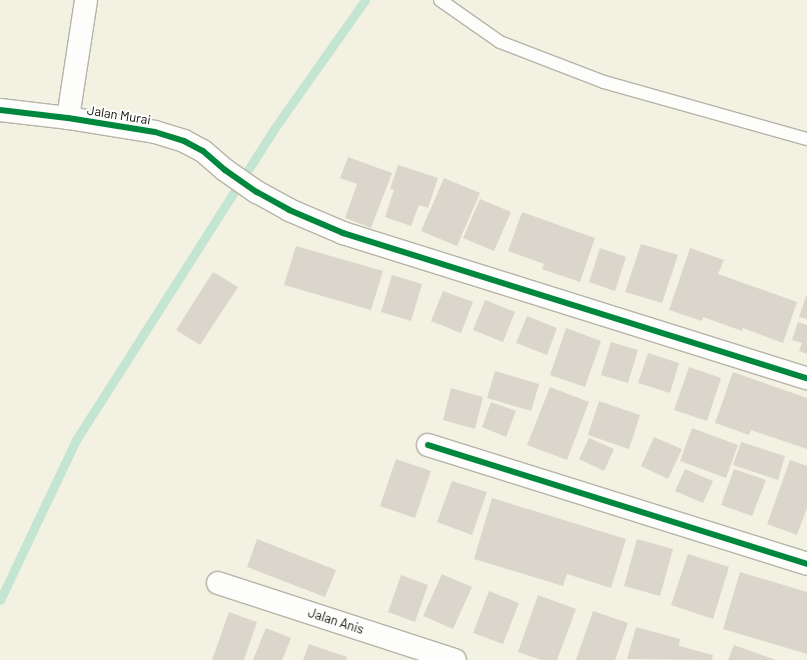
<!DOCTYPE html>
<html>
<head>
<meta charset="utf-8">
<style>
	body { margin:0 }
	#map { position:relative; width:807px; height:660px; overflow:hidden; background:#f3f2e2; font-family:Barlow,sans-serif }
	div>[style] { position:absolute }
	.stream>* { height:9px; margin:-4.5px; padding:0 4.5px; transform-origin:4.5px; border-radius:4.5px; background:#c4e5d1 }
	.building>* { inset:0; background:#dad6cb }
	.roads { filter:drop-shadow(1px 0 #b5b4a8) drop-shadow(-1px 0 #b5b4a8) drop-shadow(0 1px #b5b4a8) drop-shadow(0 -1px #b5b4a8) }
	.service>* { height:12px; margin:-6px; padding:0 6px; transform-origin:6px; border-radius:6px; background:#fdfdfb }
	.minor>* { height:22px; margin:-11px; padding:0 11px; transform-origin:11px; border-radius:11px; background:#fdfdfb }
	.cycleway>* { height:6px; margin:-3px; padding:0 3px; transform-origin:3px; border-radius:3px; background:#00873e }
	span { translate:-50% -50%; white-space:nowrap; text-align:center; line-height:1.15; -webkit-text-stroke:4px #fff; paint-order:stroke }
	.street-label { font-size:13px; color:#0d0c04 }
</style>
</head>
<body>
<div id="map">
	<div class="stream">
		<i style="left:0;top:600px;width:177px;rotate:-64.6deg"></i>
		<i style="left:76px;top:440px;width:369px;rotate:-57.5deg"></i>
		<i style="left:274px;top:129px;width:158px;rotate:-54.8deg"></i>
	</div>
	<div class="building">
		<i style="clip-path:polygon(348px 157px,392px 173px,371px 228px,345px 218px,357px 184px,340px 178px)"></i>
		<i style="clip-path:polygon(398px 165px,438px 178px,428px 208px,419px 205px,411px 226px,385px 217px,394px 190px,390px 189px)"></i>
		<i style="clip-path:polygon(444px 178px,480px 193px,457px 246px,421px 231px)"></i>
		<i style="clip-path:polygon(480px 199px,511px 212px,494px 251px,463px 238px)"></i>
		<i style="clip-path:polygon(522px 212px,595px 238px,580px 282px,542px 269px,544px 264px,508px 251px)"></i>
		<i style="clip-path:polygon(641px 244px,678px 255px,662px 303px,625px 292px)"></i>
		<i style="clip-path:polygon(296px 246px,383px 271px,371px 310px,284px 285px)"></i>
		<i style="clip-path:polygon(600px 248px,626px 257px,615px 291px,589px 282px)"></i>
		<i style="clip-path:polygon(690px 248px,724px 260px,718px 274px,797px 302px,783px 343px,743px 328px,742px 331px,703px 317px,702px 321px,669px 310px)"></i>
		<i style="clip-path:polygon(213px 272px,238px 287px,200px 345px,176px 330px)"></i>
		<i style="clip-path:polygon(392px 275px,422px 284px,411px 321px,381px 312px)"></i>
		<i style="clip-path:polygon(443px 291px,473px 302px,461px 333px,431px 321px)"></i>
		<i style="clip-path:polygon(806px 296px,807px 296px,807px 319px,799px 317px)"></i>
		<i style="clip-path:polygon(485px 300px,515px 312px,503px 342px,473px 330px)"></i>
		<i style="clip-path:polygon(527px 316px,557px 328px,547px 355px,516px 343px)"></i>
		<i style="clip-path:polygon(798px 322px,807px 325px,807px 354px,799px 351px,802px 343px,792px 340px)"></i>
		<i style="clip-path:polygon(566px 328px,601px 341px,585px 387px,550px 375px)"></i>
		<i style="clip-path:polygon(611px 342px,638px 350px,628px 383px,601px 375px)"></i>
		<i style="clip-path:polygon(648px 353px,679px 363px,670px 393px,638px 383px)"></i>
		<i style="clip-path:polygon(689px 367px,721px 378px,707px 421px,674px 410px)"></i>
		<i style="clip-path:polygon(495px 371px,539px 384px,531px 411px,487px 398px)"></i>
		<i style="clip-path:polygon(733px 372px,807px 398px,807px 449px,751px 430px,749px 435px,715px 423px)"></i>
		<i style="clip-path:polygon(550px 387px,589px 402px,567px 460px,527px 445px)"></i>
		<i style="clip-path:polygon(451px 388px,483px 397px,475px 429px,443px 420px)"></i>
		<i style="clip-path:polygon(599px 401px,640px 415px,629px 449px,588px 435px)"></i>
		<i style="clip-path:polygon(491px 402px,516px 411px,506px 437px,482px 427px)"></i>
		<i style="clip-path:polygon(692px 428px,738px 445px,726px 478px,680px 461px)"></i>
		<i style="clip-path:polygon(654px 437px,682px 449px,668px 479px,641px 466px)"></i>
		<i style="clip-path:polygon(589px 438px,614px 449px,604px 471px,579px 459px)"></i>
		<i style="clip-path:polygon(741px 442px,785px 456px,778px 480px,733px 465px)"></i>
		<i style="clip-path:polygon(396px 459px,431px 471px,415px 518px,380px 506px)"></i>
		<i style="clip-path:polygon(790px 460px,807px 466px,807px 508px,797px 535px,767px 524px)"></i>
		<i style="clip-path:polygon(685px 469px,713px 481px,703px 503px,675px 491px)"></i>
		<i style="clip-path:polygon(734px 469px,766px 480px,752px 516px,721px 505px)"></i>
		<i style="clip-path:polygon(452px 481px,487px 492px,472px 535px,437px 522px)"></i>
		<i style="clip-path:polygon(492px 498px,626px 539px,611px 588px,567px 574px,563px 586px,474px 559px)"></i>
		<i style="clip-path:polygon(257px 539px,336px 570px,325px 597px,247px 567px)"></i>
		<i style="clip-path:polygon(637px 539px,673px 549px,660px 596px,624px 586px)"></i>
		<i style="clip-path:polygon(688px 554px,729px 567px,713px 619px,671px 605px)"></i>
		<i style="clip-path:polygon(740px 572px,807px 592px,807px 654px,723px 629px)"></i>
		<i style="clip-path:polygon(442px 574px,472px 587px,453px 629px,423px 616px)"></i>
		<i style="clip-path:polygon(401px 575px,428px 585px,415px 622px,388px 612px)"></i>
		<i style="clip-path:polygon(489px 591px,519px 603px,503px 644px,473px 633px)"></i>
		<i style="clip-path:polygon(538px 595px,576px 609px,557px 660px,541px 660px,518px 652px)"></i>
		<i style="clip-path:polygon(593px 611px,628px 623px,615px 660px,576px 660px)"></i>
		<i style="clip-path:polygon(229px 612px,257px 622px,244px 660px,212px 660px)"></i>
		<i style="clip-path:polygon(636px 627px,680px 639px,679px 646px,713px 655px,712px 660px,627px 659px)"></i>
		<i style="clip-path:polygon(266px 628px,291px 638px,282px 660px,253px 660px)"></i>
		<i style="clip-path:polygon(309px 644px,347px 657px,346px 660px,303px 660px)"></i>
		<i style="clip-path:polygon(734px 645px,776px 660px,728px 660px)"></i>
	</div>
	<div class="roads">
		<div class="service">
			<i style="left:440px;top:0;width:73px;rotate:35deg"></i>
			<i style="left:500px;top:42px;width:111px;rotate:21deg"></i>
			<i style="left:604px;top:82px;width:211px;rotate:15.7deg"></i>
		</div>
		<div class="minor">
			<i style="left:0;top:110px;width:68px;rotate:6.7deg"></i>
			<i style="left:68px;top:118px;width:88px;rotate:9.1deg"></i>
			<i style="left:155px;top:132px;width:30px;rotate:17deg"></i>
			<i style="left:184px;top:141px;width:21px;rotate:28deg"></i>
			<i style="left:203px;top:151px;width:29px;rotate:41deg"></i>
			<i style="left:225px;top:170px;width:39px;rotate:35deg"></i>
			<i style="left:257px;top:192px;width:37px;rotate:29deg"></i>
			<i style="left:289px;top:210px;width:59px;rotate:23.1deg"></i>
			<i style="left:343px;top:233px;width:486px;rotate:17.4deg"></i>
			<i style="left:68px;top:118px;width:119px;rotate:-81.3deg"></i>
			<i style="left:428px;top:445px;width:397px;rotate:17.4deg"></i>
			<i style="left:218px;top:583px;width:249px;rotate:18deg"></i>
		</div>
	</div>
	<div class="cycleway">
		<i style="left:0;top:110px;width:68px;rotate:6.7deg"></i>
		<i style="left:68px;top:118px;width:88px;rotate:9.1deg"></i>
		<i style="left:155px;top:132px;width:30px;rotate:17deg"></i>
		<i style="left:184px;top:141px;width:21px;rotate:28deg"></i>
		<i style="left:203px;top:151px;width:29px;rotate:41deg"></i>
		<i style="left:225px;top:170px;width:39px;rotate:35deg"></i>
		<i style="left:257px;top:192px;width:37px;rotate:29deg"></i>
		<i style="left:289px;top:210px;width:59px;rotate:23.1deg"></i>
		<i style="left:343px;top:233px;width:486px;rotate:17.4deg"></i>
		<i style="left:428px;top:445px;width:397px;rotate:17.4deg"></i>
	</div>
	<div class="street-label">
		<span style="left:119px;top:115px;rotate:9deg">Jalan Murai</span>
		<span style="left:336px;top:621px;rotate:18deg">Jalan Anis</span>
	</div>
</div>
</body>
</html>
